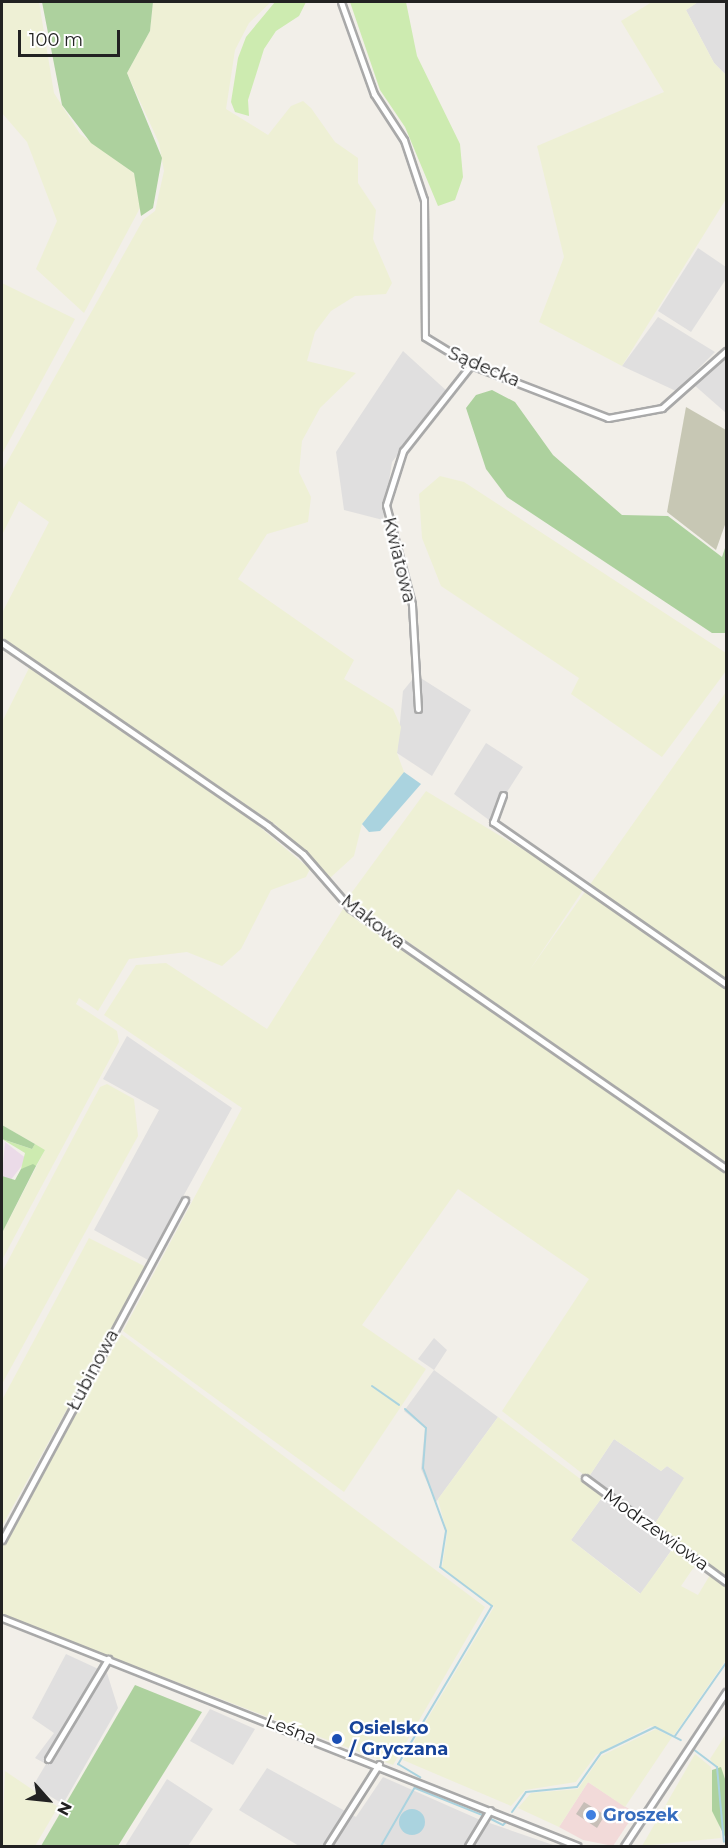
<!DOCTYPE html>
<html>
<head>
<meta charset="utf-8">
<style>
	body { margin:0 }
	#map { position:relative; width:728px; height:1848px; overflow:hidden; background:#f2efe9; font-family:Montserrat,sans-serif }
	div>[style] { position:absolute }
	.residential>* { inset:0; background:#e0dfdf }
	.commercial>* { inset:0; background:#f2dad9 }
	.industrial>* { inset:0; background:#ebdbe8 }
	.construction>* { inset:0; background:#c7c7b4 }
	.farmland>* { inset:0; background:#eef0d5 }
	.grass>* { inset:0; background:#cdebb0 }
	.forest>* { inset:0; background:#add19e }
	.water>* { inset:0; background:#aad3df }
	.round { border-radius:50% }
	.stream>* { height:2px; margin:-1px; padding:0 1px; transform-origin:1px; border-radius:1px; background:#aad3df }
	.building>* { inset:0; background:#c7bfb8 }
	.roads { filter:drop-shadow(2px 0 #a9a9a9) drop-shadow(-2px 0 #a9a9a9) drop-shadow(0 2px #a9a9a9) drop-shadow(0 -2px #a9a9a9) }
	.street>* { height:5px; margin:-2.5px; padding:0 2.5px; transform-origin:2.5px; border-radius:2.5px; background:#fff }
	.dots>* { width:16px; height:16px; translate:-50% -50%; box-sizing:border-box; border:3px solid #fff; border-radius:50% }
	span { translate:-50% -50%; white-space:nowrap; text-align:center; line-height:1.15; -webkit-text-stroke:4.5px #fff; paint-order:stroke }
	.street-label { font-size:18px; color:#222 }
	.transit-label { font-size:18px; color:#164399; font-weight:700 }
	.left { translate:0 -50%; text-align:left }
	.shop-label { font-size:18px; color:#366cbe; font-weight:700 }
	.frame { position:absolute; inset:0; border:3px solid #222; pointer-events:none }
	.north { position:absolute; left:18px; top:1770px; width:60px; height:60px; -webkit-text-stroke:4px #fff; paint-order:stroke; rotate:117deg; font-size:16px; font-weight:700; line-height:24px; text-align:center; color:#222 }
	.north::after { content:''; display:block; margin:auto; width:21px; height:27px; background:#222; clip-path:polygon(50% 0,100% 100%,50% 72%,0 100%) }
	.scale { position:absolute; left:18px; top:30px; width:102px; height:27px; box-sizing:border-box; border:3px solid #222; border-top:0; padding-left:8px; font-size:18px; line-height:21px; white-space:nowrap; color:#222; -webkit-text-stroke:4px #fff; paint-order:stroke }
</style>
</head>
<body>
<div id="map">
	<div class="residential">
		<i style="clip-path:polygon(698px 2px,726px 2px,726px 75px,714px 63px,686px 10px)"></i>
		<i style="clip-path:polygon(698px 248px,726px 267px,726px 279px,691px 332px,658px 311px)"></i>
		<i style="clip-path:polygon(658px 317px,715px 352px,676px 391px,622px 366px)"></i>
		<i style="clip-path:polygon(403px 351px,448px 392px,392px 462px,383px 520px,344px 510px,336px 452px)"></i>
		<i style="clip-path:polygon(726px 357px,726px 413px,693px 384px)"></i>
		<i style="clip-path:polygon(416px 675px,471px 710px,432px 776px,397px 753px,403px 691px)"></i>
		<i style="clip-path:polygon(486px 743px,523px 767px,489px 820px,454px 794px)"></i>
		<i style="clip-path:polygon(127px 1036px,232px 1108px,148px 1260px,94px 1230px,159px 1110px,103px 1079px)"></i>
		<i style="clip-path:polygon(434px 1338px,447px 1350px,434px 1370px,498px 1417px,436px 1502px,421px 1469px,425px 1428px,404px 1411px,434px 1370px,418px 1359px)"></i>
		<i style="clip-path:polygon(614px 1439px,661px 1471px,667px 1466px,685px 1478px,654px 1525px,677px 1542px,641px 1594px,571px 1540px,606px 1492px,588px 1478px)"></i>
		<i style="clip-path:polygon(66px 1654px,107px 1673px,118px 1708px,63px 1804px,33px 1786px,46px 1764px,35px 1758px,54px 1733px,32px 1718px)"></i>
		<i style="clip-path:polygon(210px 1709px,255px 1729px,233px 1765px,190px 1741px)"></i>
		<i style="clip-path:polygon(267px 1768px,356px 1817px,383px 1777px,478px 1819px,556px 1846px,299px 1846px,239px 1810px)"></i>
		<i style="clip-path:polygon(167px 1779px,213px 1809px,188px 1846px,125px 1846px)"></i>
	</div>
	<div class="commercial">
		<i style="clip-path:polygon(588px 1782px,635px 1813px,613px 1846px,583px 1840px,559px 1827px)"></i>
	</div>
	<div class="industrial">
		<i style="clip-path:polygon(5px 1142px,27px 1159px,10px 1181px,2px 1176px)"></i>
	</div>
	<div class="construction">
		<i style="clip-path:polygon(686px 407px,726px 430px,726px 522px,716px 550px,667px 512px)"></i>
	</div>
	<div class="farmland">
		<i style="clip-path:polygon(2px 2px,39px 2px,54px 93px,80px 134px,134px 173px,140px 193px,140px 208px,84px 313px,36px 269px,57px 221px,27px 142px,2px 113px)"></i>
		<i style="clip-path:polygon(153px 2px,271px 2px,249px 23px,235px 50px,226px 109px,268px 135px,291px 106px,303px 101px,311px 108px,335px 142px,358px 158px,358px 183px,376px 210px,373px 239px,392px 283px,386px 294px,355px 296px,331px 311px,315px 332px,307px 361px,356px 373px,320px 408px,302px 441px,299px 472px,311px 497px,308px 522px,267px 534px,238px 579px,354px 660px,344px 679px,393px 709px,401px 727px,397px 753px,404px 772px,362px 824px,354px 856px,330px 878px,276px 825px,2px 639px,2px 613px,49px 522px,19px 501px,2px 535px,2px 471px,143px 220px,155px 211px,164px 171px,159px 143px,127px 73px,150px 31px)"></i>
		<i style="clip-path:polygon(652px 2px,698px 2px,686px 10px,714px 63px,726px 75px,726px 199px,622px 366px,539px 322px,564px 257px,537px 146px,664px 92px,621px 21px)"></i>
		<i style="clip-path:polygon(2px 283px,75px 319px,2px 454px)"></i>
		<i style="clip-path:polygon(440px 476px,464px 482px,726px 653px,726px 671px,662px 757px,571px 694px,579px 678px,441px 586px,422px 538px,419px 494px)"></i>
		<i style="clip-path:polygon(30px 666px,249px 818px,310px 869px,306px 877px,271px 890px,241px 949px,222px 966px,187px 952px,129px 959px,98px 1011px,79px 998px,76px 1004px,117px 1031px,119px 1042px,2px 1260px,2px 1233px,45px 1150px,2px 1125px,2px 722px)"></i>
		<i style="clip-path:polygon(726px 692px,726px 1164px,347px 899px,426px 791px,585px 887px,529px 971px)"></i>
		<i style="clip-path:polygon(343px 909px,726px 1171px,726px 1578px,654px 1525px,684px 1478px,667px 1466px,661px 1471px,614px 1439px,588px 1478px,502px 1411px,589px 1279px,458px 1189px,362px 1325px,426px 1369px,344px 1492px,123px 1331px,242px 1108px,104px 1015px,136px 965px,166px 963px,267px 1029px)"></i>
		<i style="clip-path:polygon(107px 1084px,134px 1099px,138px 1136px,2px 1384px,2px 1272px,100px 1087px)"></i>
		<i style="clip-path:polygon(89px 1238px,146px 1267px,2px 1526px,2px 1400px)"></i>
		<i style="clip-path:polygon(121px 1334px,485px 1607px,393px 1765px,2px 1615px,2px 1544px)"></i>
		<i style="clip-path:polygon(498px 1417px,603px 1496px,571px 1540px,640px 1594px,674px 1547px,696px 1564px,681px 1586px,698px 1595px,710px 1575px,726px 1587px,726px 1660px,674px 1735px,651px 1726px,596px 1755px,576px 1782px,525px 1790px,511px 1806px,403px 1760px,494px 1607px,442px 1568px,447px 1534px,438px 1499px)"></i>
		<i style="clip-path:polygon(656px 1729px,672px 1737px,625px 1807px,588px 1782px,559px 1827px,518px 1808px,531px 1793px,578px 1789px,601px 1756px)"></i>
		<i style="clip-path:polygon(726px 1734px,726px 1782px,710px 1759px)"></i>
		<i style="clip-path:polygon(695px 1754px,711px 1767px,721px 1838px,642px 1846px)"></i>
		<i style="clip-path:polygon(5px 1771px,58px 1807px,35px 1846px,2px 1846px)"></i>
	</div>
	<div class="grass">
		<i style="clip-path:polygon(275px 2px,306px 2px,299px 16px,276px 31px,264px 49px,248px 100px,249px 116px,235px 112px,231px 102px,238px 58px,246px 37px)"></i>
		<i style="clip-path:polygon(350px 2px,406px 2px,417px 56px,460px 144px,463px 177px,455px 200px,438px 206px,405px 127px,380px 90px)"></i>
		<i style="clip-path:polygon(2px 1139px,32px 1149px,35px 1144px,45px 1150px,36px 1166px,21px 1169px,25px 1153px)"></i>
	</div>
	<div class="forest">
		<i style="clip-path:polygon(42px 2px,153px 2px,150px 31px,127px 73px,162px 158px,153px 208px,141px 216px,134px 173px,91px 143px,62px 105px)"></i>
		<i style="clip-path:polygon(492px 390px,515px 402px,553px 455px,622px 515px,668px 516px,722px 557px,726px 545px,726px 633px,712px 633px,507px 497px,486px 469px,466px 408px,476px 395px)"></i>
		<i style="clip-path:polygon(2px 1125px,35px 1144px,32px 1149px,2px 1139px)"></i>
		<i style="clip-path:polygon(33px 1164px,36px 1166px,2px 1233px,2px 1176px,15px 1180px,21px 1169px)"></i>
		<i style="clip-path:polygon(135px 1685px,202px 1712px,118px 1846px,41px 1846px)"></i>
		<i style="clip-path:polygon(721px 1767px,726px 1782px,725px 1837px,712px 1811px,712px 1770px)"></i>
	</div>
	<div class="water">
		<i style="clip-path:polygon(404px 772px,421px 784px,380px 831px,369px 832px,362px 824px)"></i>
		<i class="round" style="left:399px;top:1809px;width:26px;height:26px"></i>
	</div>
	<div class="stream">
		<i style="left:372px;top:1386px;width:33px;rotate:35deg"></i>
		<i style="left:405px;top:1409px;width:28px;rotate:42deg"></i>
		<i style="left:426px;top:1428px;width:40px;rotate:94.3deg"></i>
		<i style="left:423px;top:1468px;width:67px;rotate:69.9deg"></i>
		<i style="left:446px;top:1531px;width:36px;rotate:99deg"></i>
		<i style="left:440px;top:1567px;width:65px;rotate:36.9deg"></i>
		<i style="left:492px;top:1606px;width:184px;rotate:120.7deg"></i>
		<i style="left:398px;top:1764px;width:26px;rotate:31deg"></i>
		<i style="left:675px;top:1736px;width:89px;rotate:-55.1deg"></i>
		<i style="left:693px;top:1749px;width:30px;rotate:37deg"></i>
		<i style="left:717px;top:1767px;width:75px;rotate:84.7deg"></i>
		<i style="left:415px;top:1788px;width:72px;rotate:21.9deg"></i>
		<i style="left:512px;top:1812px;width:24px;rotate:-55deg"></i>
		<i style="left:526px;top:1792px;width:51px;rotate:-5.6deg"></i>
		<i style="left:577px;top:1787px;width:42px;rotate:-54.8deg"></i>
		<i style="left:601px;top:1753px;width:60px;rotate:-25.7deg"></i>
		<i style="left:655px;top:1727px;width:29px;rotate:27deg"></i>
		<i style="left:491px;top:1819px;width:13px;rotate:27deg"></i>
		<i style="left:503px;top:1825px;width:7px;rotate:-45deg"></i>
		<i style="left:381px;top:1846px;width:68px;rotate:-60deg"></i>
	</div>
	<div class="building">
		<i style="clip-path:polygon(584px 1802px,605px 1815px,597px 1828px,576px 1814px)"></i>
	</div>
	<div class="roads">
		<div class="street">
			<i style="left:341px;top:2px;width:98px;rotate:70.3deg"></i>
			<i style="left:374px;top:94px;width:55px;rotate:56.9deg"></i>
			<i style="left:404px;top:140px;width:63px;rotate:71.6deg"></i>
			<i style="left:424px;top:200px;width:137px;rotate:89.6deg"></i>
			<i style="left:425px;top:337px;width:54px;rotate:31.3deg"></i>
			<i style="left:471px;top:365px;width:147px;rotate:21.1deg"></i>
			<i style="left:608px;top:418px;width:55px;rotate:-10.5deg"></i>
			<i style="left:662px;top:408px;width:86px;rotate:-41.7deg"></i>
			<i style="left:2px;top:643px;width:323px;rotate:34.5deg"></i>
			<i style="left:268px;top:826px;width:45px;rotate:38.7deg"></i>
			<i style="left:303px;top:854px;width:72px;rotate:49deg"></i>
			<i style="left:350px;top:908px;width:457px;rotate:34.7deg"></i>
			<i style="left:418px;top:709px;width:105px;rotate:-93.3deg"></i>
			<i style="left:412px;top:604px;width:102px;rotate:-104.7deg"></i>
			<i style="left:386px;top:505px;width:57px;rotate:-72.5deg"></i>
			<i style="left:403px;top:451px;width:110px;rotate:-51.7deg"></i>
			<i style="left:503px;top:795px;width:29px;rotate:110deg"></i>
			<i style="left:493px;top:822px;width:284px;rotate:34.8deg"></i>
			<i style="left:585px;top:1478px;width:175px;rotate:36.4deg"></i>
			<i style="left:2px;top:1540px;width:386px;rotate:-61.7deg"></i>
			<i style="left:2px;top:1618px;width:619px;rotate:21.6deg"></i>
			<i style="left:48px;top:1759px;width:117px;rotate:-59deg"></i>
			<i style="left:327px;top:1846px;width:97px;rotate:-57.6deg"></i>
			<i style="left:468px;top:1846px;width:42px;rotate:-58.6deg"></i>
			<i style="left:624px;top:1846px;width:185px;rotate:-56.5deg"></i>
		</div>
	</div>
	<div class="dots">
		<i style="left:337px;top:1739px;background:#1a4fb4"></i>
		<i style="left:591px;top:1815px;background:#3f7fe0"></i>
	</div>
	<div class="street-label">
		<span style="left:484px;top:367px;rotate:23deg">Sądecka</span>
		<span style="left:399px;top:560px;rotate:76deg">Kwiatowa</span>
		<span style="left:373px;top:922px;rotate:38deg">Makowa</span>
		<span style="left:93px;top:1370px;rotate:-62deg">Łubinowa</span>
		<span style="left:656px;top:1530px;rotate:36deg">Modrzewiowa</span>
		<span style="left:291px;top:1730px;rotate:21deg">Leśna</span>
	</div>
	<div class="transit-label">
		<span class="left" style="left:349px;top:1739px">Osielsko<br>/ Gryczana</span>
	</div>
	<div class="shop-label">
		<span class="left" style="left:603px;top:1815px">Groszek</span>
	</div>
	<div class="frame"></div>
	<div class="north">N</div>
	<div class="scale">100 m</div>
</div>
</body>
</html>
